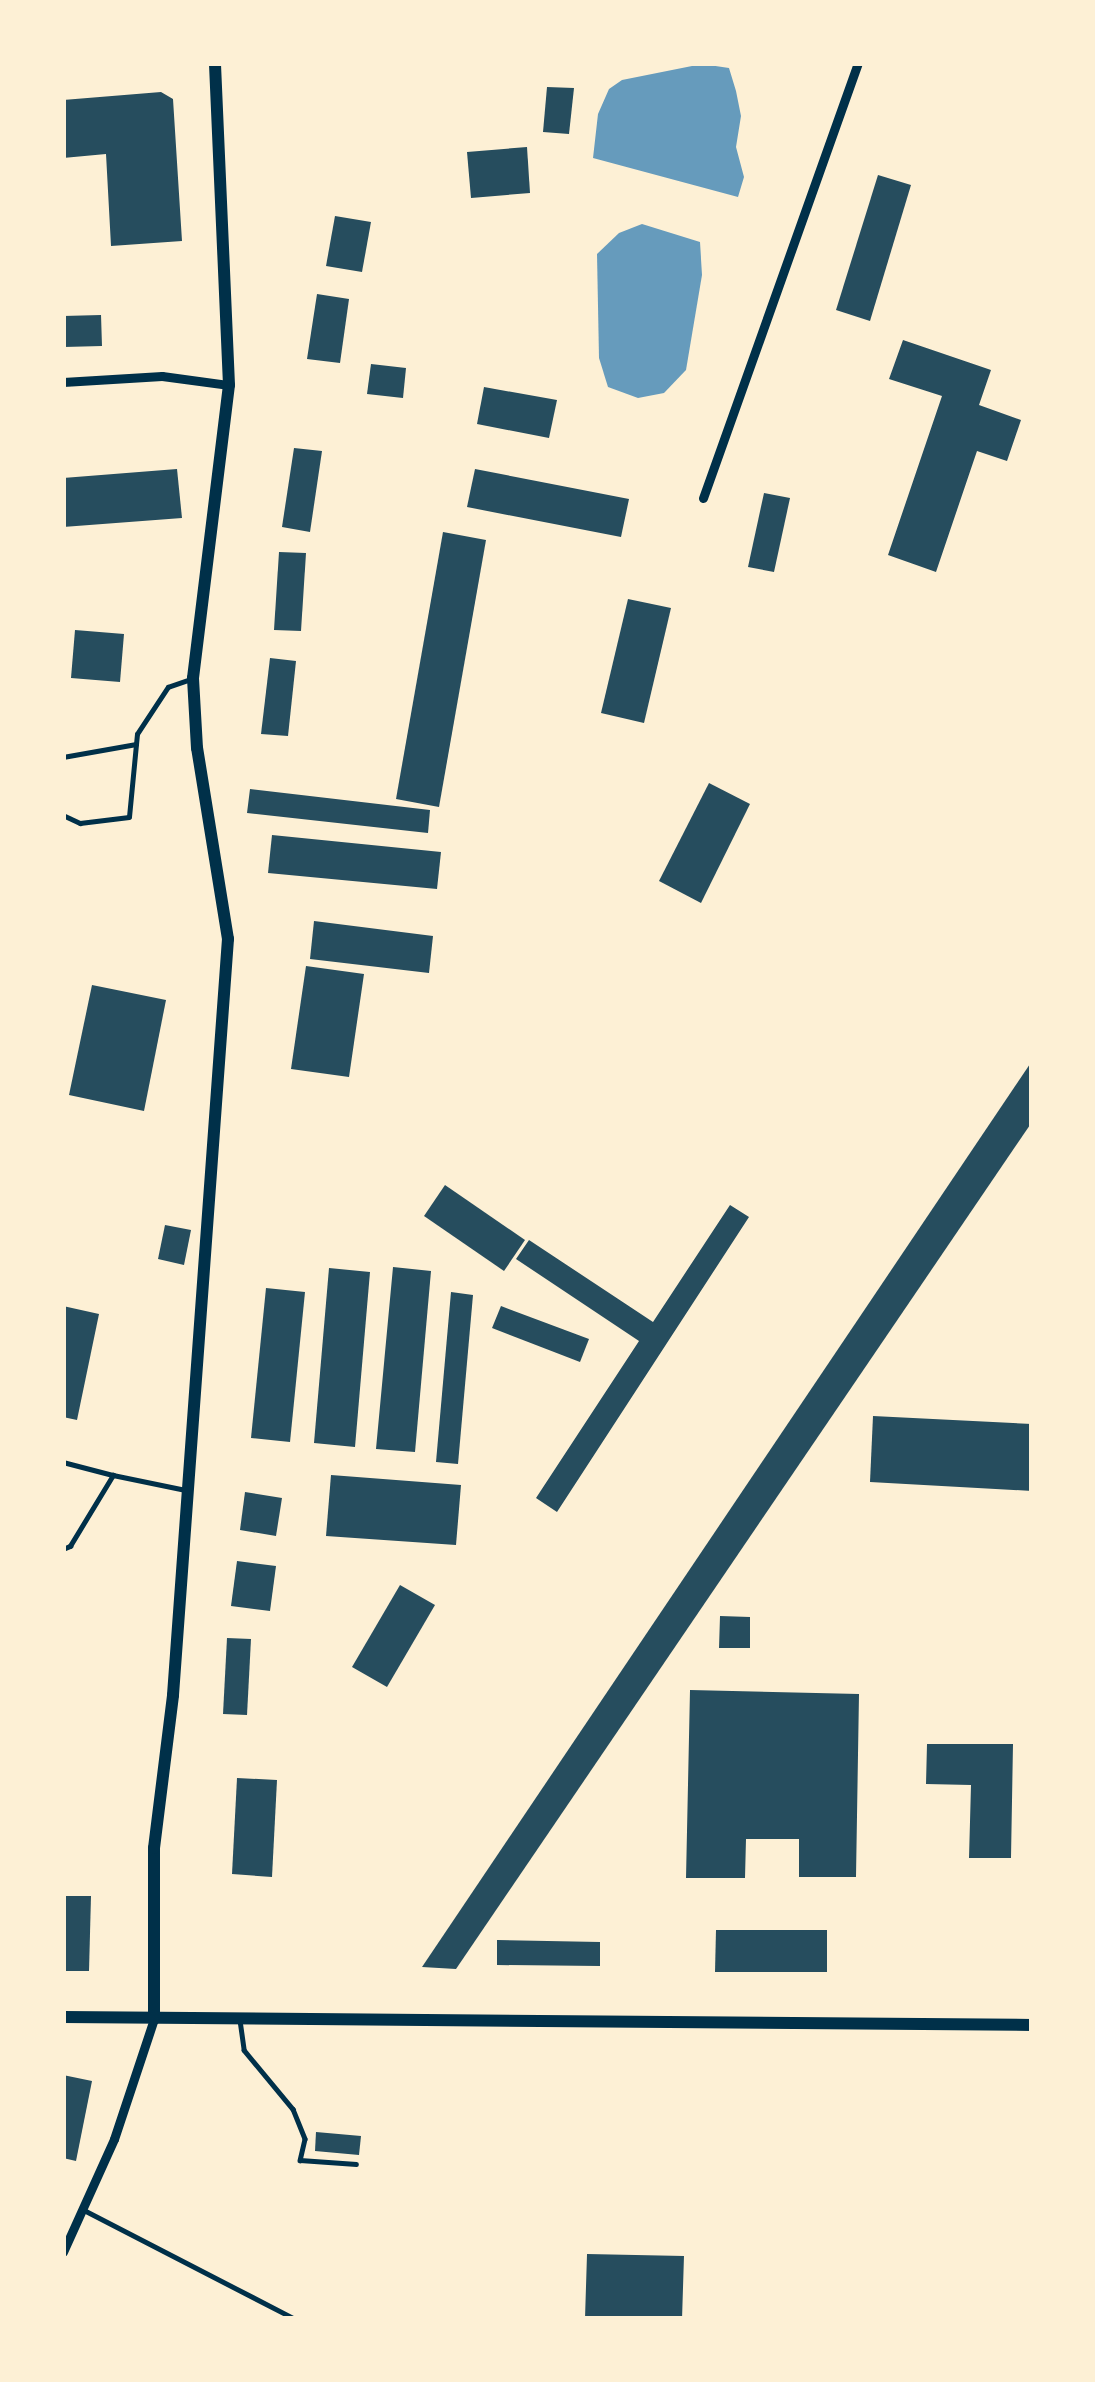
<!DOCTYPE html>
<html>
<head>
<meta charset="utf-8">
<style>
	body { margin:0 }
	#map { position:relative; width:1095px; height:2382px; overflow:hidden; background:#fdf0d5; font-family:Commissioner,sans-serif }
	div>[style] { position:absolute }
	.water>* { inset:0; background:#669bbc }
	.building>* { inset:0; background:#264d5e }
	.service>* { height:4.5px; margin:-2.25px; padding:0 2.25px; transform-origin:2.25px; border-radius:2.25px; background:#003049 }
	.minor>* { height:9px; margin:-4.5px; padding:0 4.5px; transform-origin:4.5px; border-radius:4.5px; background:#003049 }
	.tertiary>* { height:12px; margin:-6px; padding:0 6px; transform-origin:6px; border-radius:6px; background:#003049 }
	span { translate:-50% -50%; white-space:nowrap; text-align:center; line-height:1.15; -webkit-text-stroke:9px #fdf0d5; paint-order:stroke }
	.frame { position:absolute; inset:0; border:66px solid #fdf0d5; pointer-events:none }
</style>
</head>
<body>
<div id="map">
	<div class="water">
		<i style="clip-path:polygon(702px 64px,729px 68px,736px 91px,741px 116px,736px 147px,744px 177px,738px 197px,593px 158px,598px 114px,609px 89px,622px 80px)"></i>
		<i style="clip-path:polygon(642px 224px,700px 242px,702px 275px,686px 370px,664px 393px,638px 398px,608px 387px,599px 358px,597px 254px,619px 233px)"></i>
	</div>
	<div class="building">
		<i style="clip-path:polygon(547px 87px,574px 88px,569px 134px,543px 132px)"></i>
		<i style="clip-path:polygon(161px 92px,173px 99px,182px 241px,111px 246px,106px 154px,63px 158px,63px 100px)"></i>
		<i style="clip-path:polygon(527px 147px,530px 193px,471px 198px,467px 152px)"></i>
		<i style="clip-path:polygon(878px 175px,911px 185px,870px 321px,836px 310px)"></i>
		<i style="clip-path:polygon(335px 216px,371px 222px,362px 272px,326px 266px)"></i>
		<i style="clip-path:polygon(317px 294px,349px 299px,340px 363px,307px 359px)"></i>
		<i style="clip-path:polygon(101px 315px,102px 346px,64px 347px,63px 316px)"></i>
		<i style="clip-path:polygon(903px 340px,991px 370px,979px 405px,1021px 420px,1007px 461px,977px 451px,936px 572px,888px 555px,942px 396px,889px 379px)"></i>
		<i style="clip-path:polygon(371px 364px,406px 368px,403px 398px,367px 394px)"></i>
		<i style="clip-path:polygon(484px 387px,557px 400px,549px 438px,477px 424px)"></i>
		<i style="clip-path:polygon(294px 448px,322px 451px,310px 532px,282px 527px)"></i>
		<i style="clip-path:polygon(177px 469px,182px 518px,63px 527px,63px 478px)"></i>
		<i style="clip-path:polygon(475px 469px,629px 499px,621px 537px,467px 507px)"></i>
		<i style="clip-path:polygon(764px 493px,790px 498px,774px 572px,748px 567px)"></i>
		<i style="clip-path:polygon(443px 532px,486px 540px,439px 807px,396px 799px)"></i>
		<i style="clip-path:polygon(279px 552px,306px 553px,301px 631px,274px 630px)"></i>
		<i style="clip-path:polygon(628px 599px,671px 608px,644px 723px,601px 713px)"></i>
		<i style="clip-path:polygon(75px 630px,124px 634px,120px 682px,71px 678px)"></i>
		<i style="clip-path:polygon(270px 658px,296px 661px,288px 736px,261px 734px)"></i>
		<i style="clip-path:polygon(709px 783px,750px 804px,701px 903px,659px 881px)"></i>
		<i style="clip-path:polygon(250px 789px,430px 810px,428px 833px,247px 813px)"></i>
		<i style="clip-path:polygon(272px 835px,441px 852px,437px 889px,268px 873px)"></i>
		<i style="clip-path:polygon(314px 921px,433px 936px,429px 973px,310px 959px)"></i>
		<i style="clip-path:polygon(306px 966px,364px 974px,349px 1077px,291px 1069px)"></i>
		<i style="clip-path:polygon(92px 985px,166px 1000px,144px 1111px,69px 1095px)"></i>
		<i style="clip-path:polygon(1032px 1061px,1032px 1122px,456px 1969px,422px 1967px)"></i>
		<i style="clip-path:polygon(445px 1185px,525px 1240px,504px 1271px,424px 1216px)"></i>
		<i style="clip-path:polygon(730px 1205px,749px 1217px,557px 1512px,536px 1498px,639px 1341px,516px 1259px,529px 1240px,653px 1322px)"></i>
		<i style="clip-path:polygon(165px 1225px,191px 1230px,184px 1265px,158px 1259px)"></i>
		<i style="clip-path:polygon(393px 1267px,431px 1271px,415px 1452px,376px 1449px)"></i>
		<i style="clip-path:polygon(329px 1268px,370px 1272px,355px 1447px,314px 1443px)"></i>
		<i style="clip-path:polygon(266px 1288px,305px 1292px,290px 1442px,251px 1438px)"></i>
		<i style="clip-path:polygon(451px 1292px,473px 1295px,458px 1464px,436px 1462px)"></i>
		<i style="clip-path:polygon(63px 1306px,99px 1314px,77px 1420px,63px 1417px)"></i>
		<i style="clip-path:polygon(501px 1306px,589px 1339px,580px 1362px,492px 1328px)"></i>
		<i style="clip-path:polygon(873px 1416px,1032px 1424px,1032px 1491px,870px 1482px)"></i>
		<i style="clip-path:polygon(331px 1475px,461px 1485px,456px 1545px,326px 1536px)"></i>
		<i style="clip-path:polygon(245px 1492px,282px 1498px,276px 1536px,240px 1530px)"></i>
		<i style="clip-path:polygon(237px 1561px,276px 1566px,270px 1611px,231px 1606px)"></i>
		<i style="clip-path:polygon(400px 1585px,435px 1605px,387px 1687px,352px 1667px)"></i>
		<i style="clip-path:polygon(720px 1616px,750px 1617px,750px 1648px,719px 1648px)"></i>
		<i style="clip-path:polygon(227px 1638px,251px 1639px,247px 1715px,223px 1714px)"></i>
		<i style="clip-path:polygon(690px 1690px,859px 1694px,856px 1877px,799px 1877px,799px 1839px,746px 1839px,745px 1878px,686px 1878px)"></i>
		<i style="clip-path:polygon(927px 1744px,1013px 1744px,1011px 1858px,969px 1858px,971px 1785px,926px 1784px)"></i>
		<i style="clip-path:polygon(237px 1778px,277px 1780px,272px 1877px,232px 1874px)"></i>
		<i style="clip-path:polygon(63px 1896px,91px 1896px,89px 1971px,63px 1971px)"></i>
		<i style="clip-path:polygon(716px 1930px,827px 1930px,827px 1972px,715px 1972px)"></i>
		<i style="clip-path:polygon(497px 1940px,600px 1942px,600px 1966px,497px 1965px)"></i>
		<i style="clip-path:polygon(63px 2075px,92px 2081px,76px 2161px,63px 2158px)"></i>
		<i style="clip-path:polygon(316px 2132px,361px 2136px,359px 2155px,315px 2151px)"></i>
		<i style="clip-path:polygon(587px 2254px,684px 2256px,682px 2319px,585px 2319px)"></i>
	</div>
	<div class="service">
		<i style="left:63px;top:757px;width:74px;rotate:-10.1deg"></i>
		<i style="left:63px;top:815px;width:19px;rotate:25deg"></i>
		<i style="left:80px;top:823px;width:49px;rotate:-7deg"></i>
		<i style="left:129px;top:817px;width:83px;rotate:-84.5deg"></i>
		<i style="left:137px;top:734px;width:56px;rotate:-56.6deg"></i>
		<i style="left:168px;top:687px;width:21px;rotate:-19deg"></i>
		<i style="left:63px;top:1462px;width:52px;rotate:14.6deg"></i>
		<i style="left:63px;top:1549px;width:8px;rotate:-23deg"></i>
		<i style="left:70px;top:1546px;width:83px;rotate:-58.8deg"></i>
		<i style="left:113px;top:1475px;width:75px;rotate:11.6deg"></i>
		<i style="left:240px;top:2020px;width:30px;rotate:82deg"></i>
		<i style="left:244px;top:2050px;width:77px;rotate:50.3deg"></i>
		<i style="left:293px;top:2109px;width:32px;rotate:68deg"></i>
		<i style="left:305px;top:2139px;width:22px;rotate:103deg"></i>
		<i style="left:300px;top:2160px;width:56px;rotate:4.1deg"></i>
		<i style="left:84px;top:2210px;width:237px;rotate:27.3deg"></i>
	</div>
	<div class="minor">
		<i style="left:63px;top:382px;width:99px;rotate:-3.5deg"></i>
		<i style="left:162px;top:376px;width:68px;rotate:7.7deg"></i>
		<i style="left:703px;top:498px;width:462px;rotate:-70.4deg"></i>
		<i style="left:63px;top:2252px;width:124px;rotate:-65.7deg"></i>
		<i style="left:114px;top:2139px;width:126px;rotate:-71.6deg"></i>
	</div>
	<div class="tertiary">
		<i style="left:63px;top:2017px;width:969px;rotate:0.47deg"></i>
		<i style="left:154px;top:2019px;width:171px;rotate:-90deg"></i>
		<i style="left:154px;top:1848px;width:154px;rotate:-82.9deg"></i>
		<i style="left:173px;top:1695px;width:758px;rotate:-85.84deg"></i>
		<i style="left:228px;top:939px;width:193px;rotate:-99.2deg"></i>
		<i style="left:197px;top:748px;width:70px;rotate:-93.3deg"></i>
		<i style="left:193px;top:678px;width:295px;rotate:-83deg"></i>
		<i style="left:229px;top:385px;width:322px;rotate:-92.5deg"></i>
	</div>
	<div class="frame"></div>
</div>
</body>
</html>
